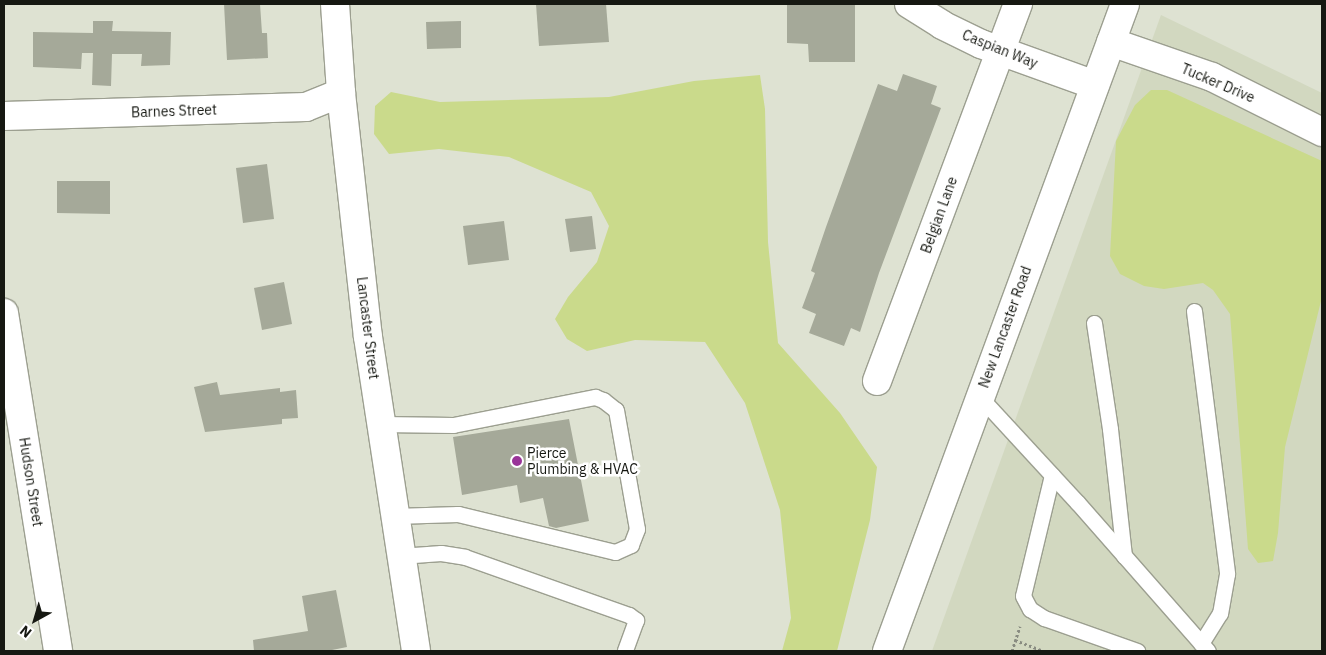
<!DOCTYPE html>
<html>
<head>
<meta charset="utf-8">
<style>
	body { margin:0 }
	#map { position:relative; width:1326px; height:655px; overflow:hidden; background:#dee2d2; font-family:"IBM Plex Sans",sans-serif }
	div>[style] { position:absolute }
	.built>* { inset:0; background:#d2d8c0 }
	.green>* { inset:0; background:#cada8b }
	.building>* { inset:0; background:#a5a999 }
	.path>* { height:3px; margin-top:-1.5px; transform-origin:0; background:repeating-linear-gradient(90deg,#898c81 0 2.5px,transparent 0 5px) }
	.roads { filter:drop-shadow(1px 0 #9c9f90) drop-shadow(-1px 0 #9c9f90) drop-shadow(0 1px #9c9f90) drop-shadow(0 -1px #9c9f90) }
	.service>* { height:15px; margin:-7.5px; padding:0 7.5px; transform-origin:7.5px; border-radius:7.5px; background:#fff }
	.minor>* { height:28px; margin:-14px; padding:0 14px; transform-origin:14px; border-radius:14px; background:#fff }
	.secondary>* { height:28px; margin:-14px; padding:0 14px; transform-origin:14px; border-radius:14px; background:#fff }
	.dots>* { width:14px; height:14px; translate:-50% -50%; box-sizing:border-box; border:2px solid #fff; border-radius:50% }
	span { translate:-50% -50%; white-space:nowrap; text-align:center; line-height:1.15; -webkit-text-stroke:5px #fff; paint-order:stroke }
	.street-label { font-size:14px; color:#161812 }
	.poi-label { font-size:14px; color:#161812 }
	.left { translate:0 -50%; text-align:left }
	.frame { position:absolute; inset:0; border:5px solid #161812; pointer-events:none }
	.north { position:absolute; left:10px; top:595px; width:50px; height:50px; -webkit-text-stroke:4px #fff; paint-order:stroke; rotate:219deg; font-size:14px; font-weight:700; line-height:20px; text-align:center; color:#161812 }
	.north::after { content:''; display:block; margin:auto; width:18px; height:22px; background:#161812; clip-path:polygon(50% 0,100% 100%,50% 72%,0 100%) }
</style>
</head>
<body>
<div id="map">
	<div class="built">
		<i style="clip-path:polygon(1161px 15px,1322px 93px,1322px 651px,932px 651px)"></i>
	</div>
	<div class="green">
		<i style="clip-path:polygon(760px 75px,765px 109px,768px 242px,778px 343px,840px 413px,877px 467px,870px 520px,837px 651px,782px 651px,791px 618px,780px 510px,745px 403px,705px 342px,635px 340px,587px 351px,567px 339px,555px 319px,568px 297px,597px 262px,609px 226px,591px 192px,509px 157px,439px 149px,389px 154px,374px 134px,375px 106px,391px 92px,440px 102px,609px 97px,694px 81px)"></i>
		<i style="clip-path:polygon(1151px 90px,1167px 90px,1322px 161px,1322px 297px,1285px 447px,1278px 533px,1273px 561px,1258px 563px,1248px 549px,1230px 314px,1213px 290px,1203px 283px,1164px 289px,1144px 286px,1120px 274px,1110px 256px,1116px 141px,1135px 105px)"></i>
	</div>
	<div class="building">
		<i style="clip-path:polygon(224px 4px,260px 4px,262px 33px,267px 33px,268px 58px,227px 60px)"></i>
		<i style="clip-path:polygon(536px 4px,606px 4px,609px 42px,539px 46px)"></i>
		<i style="clip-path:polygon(787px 4px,855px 4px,855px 62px,809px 62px,808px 44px,787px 43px)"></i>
		<i style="clip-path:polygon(93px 21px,113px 21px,112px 31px,171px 32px,170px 65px,141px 66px,142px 54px,112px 54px,111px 86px,92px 85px,93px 53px,82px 53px,81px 69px,33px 67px,33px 32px,93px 33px)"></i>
		<i style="clip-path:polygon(461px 21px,461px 48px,427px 49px,426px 22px)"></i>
		<i style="clip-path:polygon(903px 74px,937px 86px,931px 104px,941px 108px,879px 273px,860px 332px,851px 328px,844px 346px,809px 333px,816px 314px,802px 308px,815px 273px,811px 271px,826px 227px,878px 84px,897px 91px)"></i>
		<i style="clip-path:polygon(267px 164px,274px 219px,243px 223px,236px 168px)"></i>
		<i style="clip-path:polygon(57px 181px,110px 181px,110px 214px,57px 213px)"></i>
		<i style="clip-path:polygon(592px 216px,596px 249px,570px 252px,565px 219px)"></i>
		<i style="clip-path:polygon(504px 221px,509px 260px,468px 265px,463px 226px)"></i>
		<i style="clip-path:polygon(284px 282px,292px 324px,262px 330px,254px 288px)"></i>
		<i style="clip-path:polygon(217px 382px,220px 395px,280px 388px,280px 392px,296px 390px,298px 418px,282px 419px,282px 424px,205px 432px,194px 387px)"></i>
		<i style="clip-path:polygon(569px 419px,589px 521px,556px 528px,549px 526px,543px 498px,520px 503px,517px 485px,462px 495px,453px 437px)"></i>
		<i style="clip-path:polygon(336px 590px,347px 647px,327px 651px,254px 651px,253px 640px,308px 631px,302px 596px)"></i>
	</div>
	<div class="path">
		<i style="left:1015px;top:640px;width:31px;rotate:21deg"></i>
		<i style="left:1012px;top:651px;width:26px;rotate:-72deg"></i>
		<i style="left:1020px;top:651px;width:5px"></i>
	</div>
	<div class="roads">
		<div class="service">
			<i style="left:1194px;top:311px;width:265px;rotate:82.8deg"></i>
			<i style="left:1227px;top:574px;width:40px;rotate:100deg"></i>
			<i style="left:1220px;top:613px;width:36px;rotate:122deg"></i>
			<i style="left:1094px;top:323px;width:107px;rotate:81.4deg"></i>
			<i style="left:1110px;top:429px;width:128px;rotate:83.7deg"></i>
			<i style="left:980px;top:397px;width:143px;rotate:47.3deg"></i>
			<i style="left:1077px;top:502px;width:198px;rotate:48.7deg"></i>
			<i style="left:381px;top:424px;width:72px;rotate:0.8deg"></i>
			<i style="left:453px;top:425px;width:145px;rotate:-11.2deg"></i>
			<i style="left:595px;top:397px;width:9px;rotate:21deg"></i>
			<i style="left:603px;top:400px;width:16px;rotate:38deg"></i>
			<i style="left:616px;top:410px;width:121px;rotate:80deg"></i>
			<i style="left:637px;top:529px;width:17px;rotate:111deg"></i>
			<i style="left:631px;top:545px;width:17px;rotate:156deg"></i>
			<i style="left:615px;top:552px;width:162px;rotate:-166.4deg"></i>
			<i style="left:458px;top:514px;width:64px;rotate:178.2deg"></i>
			<i style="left:1052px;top:475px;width:124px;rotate:103.5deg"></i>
			<i style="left:1023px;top:596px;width:15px;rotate:62deg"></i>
			<i style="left:1030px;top:609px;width:17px;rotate:33deg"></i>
			<i style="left:1044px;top:618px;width:99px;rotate:19.5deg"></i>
			<i style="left:400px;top:556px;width:41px;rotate:-4.2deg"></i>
			<i style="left:441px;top:553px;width:24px;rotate:9deg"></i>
			<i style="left:465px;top:557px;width:174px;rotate:19.5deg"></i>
			<i style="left:629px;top:615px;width:9px;rotate:36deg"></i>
			<i style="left:636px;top:620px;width:33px;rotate:110deg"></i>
		</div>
		<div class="minor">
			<i style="left:335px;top:4px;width:89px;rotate:86.1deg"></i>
			<i style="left:341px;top:93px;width:245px;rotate:83.7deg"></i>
			<i style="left:368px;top:337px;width:318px;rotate:81.3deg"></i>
			<i style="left:909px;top:4px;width:39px;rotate:32deg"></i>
			<i style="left:942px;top:25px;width:43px;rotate:26deg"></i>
			<i style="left:981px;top:44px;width:121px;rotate:19.8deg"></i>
			<i style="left:1111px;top:42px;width:107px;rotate:19.1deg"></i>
			<i style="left:1212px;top:77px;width:123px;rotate:26.6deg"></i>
			<i style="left:4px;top:116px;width:302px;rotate:-1.7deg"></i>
			<i style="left:306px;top:107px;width:38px;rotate:-22deg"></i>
			<i style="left:4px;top:313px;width:342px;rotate:80.9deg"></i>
			<i style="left:877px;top:381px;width:403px;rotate:-69.5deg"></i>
		</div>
		<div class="secondary">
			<i style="left:887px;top:651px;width:689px;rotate:-69.8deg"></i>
		</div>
	</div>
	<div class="dots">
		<i style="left:517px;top:461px;background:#9a3499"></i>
	</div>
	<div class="street-label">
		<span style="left:1000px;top:49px;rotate:22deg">Caspian Way</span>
		<span style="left:1218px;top:83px;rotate:23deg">Tucker Drive</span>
		<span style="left:174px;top:111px;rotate:-2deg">Barnes Street</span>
		<span style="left:939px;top:215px;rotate:-70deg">Belgian Lane</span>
		<span style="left:1005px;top:327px;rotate:-70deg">New Lancaster Road</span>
		<span style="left:368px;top:328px;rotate:83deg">Lancaster Street</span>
		<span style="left:31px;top:482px;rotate:81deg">Hudson Street</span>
	</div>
	<div class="poi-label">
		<span class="left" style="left:527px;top:461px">Pierce<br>Plumbing &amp; HVAC</span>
	</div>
	<div class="frame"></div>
	<div class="north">N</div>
</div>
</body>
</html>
